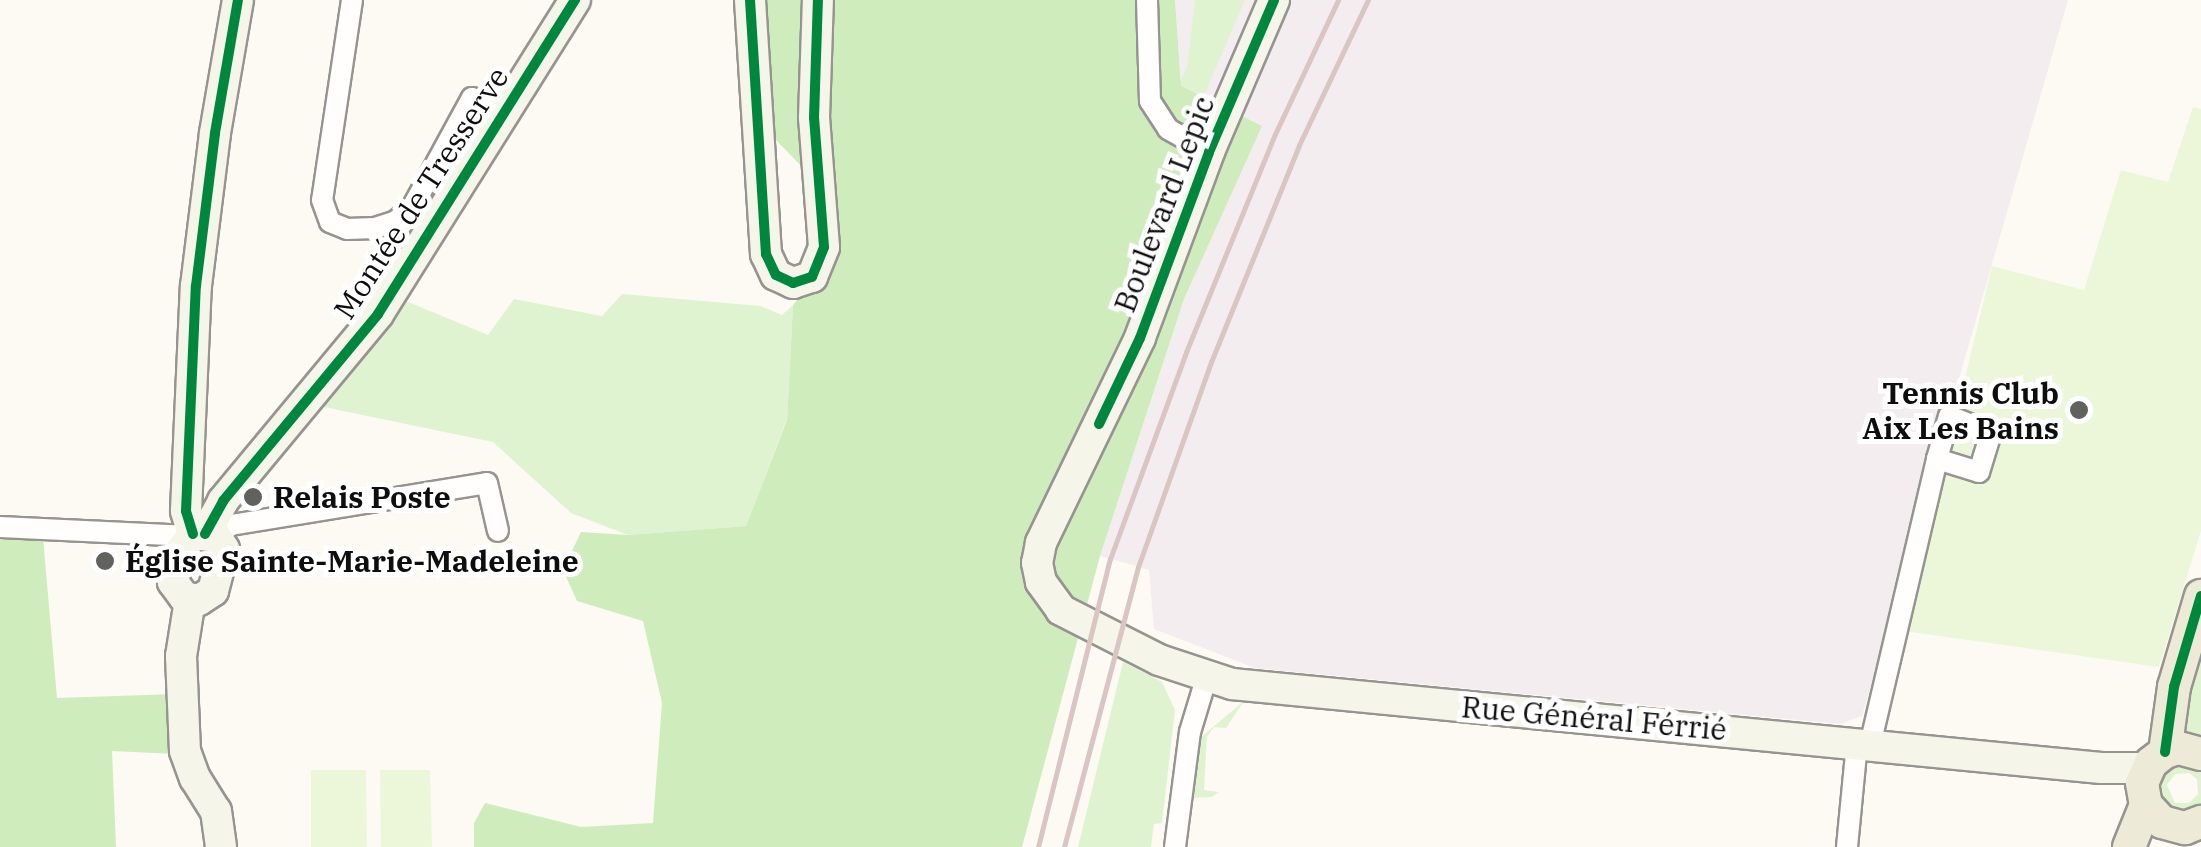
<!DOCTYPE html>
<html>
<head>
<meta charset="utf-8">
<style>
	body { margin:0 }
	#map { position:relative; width:2201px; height:847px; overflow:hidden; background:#fcfaf2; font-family:"IBM Plex Serif",serif }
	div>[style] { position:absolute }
	.industrial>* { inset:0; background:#f4edef }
	.green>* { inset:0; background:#e0f3d0 }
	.forest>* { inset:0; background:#cfecbd }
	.pitch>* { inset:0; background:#ecf7da }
	.roads { filter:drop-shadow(2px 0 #959491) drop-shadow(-2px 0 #959491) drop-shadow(0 2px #959491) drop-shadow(0 -2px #959491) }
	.street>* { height:20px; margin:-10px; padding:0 10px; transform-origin:10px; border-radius:10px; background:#fffefd }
	.secondary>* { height:30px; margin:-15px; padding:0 15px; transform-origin:15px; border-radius:15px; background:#f5f5ea }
	.primary>* { height:32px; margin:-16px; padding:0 16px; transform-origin:16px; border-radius:16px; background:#edebd8 }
	.rail>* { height:5px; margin:-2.5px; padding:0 2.5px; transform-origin:2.5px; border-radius:2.5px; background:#dac5c2 }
	.cycleway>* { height:10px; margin:-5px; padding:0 5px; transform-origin:5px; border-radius:5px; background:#00873e }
	.dots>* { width:28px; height:28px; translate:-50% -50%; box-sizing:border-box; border:5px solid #fff; border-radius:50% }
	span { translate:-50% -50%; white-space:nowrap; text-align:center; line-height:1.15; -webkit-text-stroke:10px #fff; paint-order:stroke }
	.street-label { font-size:30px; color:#0e0e0e }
	.poi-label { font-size:30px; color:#0e0e0e; font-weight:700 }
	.right { translate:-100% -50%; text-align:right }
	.left { translate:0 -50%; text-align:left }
</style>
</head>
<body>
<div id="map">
	<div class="industrial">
		<i style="clip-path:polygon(1175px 0,2068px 0,1862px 716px,1840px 724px,1255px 668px,1154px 629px,1149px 570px,1100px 556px,1184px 299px,1261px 126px,1181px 86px)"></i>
	</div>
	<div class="green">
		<i style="clip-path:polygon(1195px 0,1245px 0,1194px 119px,1173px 96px,1187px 67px)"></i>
		<i style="clip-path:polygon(622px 294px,761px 306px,782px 315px,793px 305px,787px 419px,746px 526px,628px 535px,571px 513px,493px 442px,319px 406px,401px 299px,488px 335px,514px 299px,602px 316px)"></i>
		<i style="clip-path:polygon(2201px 629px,2201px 737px,2177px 734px)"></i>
		<i style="clip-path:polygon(1123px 662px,1162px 682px,1175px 710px,1162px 823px,1154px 824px,1151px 847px,1078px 847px)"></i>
		<i style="clip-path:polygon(1244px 701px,1226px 728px,1214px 727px,1207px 737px,1204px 790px,1219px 792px,1212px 797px,1193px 798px,1200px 738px)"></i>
		<i style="clip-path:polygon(evenodd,2174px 762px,2201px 768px,2201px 807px,2191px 813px,2163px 806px,2156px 780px,2174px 762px,2189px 773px,2197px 779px,2198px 794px,2189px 803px,2175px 803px,2167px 785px,2175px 774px,2189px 773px)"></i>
	</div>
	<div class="forest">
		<i style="clip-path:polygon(764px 0,1175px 0,1181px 86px,1262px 126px,1184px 299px,1100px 556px,1022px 847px,474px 847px,474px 823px,485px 803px,581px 827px,653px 823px,662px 703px,643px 621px,577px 601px,563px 570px,581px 532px,628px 535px,746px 526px,787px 420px,793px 305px,808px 287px,828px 274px,810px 175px,775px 139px)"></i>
		<i style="clip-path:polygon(43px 538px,57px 698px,175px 694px,175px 754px,112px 751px,116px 847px,0 847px,0 540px)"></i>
	</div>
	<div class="pitch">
		<i style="clip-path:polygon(2193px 107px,2201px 109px,2201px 531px,2159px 667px,1904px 631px,1992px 266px,2084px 290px,2121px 170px,2168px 182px)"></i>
		<i style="clip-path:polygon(311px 770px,366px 770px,367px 847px,311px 847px)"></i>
		<i style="clip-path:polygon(380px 770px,430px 770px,432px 847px,381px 847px)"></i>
	</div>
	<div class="roads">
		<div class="street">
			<i style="left:352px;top:0;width:202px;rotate:98.5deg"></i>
			<i style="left:322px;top:200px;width:23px;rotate:70deg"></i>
			<i style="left:330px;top:222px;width:18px;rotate:22deg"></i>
			<i style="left:347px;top:229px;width:28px;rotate:-2deg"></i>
			<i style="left:375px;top:228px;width:22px;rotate:-18deg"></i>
			<i style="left:396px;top:221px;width:23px;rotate:-41deg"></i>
			<i style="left:413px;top:206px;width:123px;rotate:-61.4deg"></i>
			<i style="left:472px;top:98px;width:34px;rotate:30deg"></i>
			<i style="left:1147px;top:0;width:101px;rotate:88.3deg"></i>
			<i style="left:1150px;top:101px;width:33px;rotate:57deg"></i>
			<i style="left:1168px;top:129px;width:47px;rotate:29.3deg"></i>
			<i style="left:0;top:527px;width:190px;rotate:2.7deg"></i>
			<i style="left:216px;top:537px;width:19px;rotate:-39deg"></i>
			<i style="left:231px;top:525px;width:259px;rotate:-9.3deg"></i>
			<i style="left:487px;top:483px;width:49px;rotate:77.1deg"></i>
			<i style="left:1870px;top:745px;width:294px;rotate:-76.8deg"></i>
			<i style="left:1937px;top:459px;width:44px;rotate:17.2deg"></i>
			<i style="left:1979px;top:472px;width:41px;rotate:-72.9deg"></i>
			<i style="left:1991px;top:433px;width:45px;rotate:-158deg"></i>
			<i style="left:1949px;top:416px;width:45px;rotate:105.6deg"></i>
			<i style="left:1175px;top:847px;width:116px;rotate:-82.6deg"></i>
			<i style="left:1190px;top:732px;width:55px;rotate:-73.2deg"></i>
			<i style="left:1847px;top:847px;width:104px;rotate:-84.5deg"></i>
		</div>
		<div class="secondary">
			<i style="left:750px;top:0;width:255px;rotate:86.4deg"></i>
			<i style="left:766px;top:254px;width:23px;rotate:65deg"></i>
			<i style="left:776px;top:275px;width:19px;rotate:25deg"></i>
			<i style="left:793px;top:283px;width:20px;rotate:-18deg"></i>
			<i style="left:812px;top:277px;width:32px;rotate:-68deg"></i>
			<i style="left:824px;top:247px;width:129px;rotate:-94.4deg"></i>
			<i style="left:814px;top:118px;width:118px;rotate:-88.1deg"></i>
			<i style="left:1274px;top:0;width:165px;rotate:113.2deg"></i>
			<i style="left:1209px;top:152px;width:198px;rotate:110.4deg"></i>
			<i style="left:1140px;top:338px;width:228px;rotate:115.8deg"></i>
			<i style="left:1041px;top:543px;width:20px;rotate:101deg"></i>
			<i style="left:1037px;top:563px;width:19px;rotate:78deg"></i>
			<i style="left:1041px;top:582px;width:34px;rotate:54deg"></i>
			<i style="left:1061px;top:610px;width:110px;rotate:27deg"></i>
			<i style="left:1159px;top:660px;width:77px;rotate:18.2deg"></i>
			<i style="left:1232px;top:684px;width:873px;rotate:5.52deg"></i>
			<i style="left:2101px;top:768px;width:46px"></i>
			<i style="left:193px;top:534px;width:24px;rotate:-107deg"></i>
			<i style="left:186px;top:511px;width:225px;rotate:-87.5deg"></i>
			<i style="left:196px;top:286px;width:154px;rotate:-82.9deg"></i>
			<i style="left:215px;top:133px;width:135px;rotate:-80.2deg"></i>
			<i style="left:193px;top:534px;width:23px;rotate:7deg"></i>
			<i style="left:216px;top:537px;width:14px;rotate:56deg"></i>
			<i style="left:224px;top:549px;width:43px;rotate:104.7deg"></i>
			<i style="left:213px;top:591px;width:17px;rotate:147deg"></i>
			<i style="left:199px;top:600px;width:15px;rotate:-169deg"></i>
			<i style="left:184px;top:597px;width:19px;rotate:-126deg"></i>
			<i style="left:173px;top:582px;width:31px;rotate:-77deg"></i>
			<i style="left:180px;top:552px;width:22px;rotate:-54deg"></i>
			<i style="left:205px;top:534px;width:38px;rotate:-61deg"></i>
			<i style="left:223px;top:501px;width:243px;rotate:-50.3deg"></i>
			<i style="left:378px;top:314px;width:371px;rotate:-57.9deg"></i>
			<i style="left:190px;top:600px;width:57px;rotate:99.1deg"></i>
			<i style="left:181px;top:656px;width:95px;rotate:87.6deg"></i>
			<i style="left:185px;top:751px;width:29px;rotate:70deg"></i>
			<i style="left:195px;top:778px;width:39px;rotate:58deg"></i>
			<i style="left:216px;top:811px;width:36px;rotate:82deg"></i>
		</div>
		<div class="primary">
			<i style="left:2165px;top:752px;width:66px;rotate:-82.1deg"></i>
			<i style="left:2174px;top:687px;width:95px;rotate:-73.5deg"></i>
			<i style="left:2201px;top:754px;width:24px;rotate:-165deg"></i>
			<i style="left:2178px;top:748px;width:14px;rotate:163deg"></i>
			<i style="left:2165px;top:752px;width:18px;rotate:142deg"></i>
			<i style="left:2151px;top:763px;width:22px;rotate:114deg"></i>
			<i style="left:2142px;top:783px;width:22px;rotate:80deg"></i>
			<i style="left:2146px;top:805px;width:23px;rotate:47deg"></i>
			<i style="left:2162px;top:822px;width:24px;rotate:15deg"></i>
			<i style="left:2185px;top:828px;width:17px;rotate:-21deg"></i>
			<i style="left:2129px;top:847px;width:45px;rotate:-68deg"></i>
		</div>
	</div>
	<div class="rail">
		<i style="left:1038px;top:847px;width:297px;rotate:-76deg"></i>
		<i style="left:1110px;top:559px;width:221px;rotate:-69.8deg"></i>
		<i style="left:1186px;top:352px;width:235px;rotate:-67.8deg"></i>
		<i style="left:1275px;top:134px;width:148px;rotate:-64.8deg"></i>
		<i style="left:1064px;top:847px;width:290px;rotate:-75.2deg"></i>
		<i style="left:1138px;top:567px;width:218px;rotate:-70.4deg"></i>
		<i style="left:1211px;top:362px;width:234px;rotate:-67.9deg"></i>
		<i style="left:1299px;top:145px;width:161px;rotate:-64.6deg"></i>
	</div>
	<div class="cycleway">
		<i style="left:750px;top:0;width:255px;rotate:86.4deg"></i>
		<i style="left:766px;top:254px;width:23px;rotate:65deg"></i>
		<i style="left:776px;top:275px;width:19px;rotate:25deg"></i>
		<i style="left:793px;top:283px;width:20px;rotate:-18deg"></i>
		<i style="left:812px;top:277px;width:32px;rotate:-68deg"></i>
		<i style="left:824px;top:247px;width:129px;rotate:-94.4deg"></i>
		<i style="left:814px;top:118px;width:118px;rotate:-88.1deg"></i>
		<i style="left:1099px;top:424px;width:95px;rotate:-64.5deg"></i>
		<i style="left:1140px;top:338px;width:198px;rotate:-69.6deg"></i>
		<i style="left:1209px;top:152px;width:165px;rotate:-66.8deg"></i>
		<i style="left:193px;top:534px;width:24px;rotate:-107deg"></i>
		<i style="left:186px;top:511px;width:225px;rotate:-87.5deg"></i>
		<i style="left:196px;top:286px;width:154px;rotate:-82.9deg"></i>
		<i style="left:215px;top:133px;width:135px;rotate:-80.2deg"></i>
		<i style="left:205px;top:534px;width:38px;rotate:-61deg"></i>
		<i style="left:223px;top:501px;width:243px;rotate:-50.3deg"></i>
		<i style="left:378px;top:314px;width:371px;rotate:-57.9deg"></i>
		<i style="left:2165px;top:752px;width:66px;rotate:-82.1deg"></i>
		<i style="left:2174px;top:687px;width:95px;rotate:-73.5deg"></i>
	</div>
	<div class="dots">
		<i style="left:2079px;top:410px;background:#61615e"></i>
		<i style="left:253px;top:497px;background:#61615e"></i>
		<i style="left:105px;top:561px;background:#61615e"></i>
	</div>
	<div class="street-label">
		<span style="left:421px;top:193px;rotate:-57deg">Montée de Tresserve</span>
		<span style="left:1164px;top:204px;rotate:-69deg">Boulevard Lepic</span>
		<span style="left:1594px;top:718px;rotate:5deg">Rue Général Férrié</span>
	</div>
	<div class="poi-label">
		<span class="right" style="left:2059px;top:410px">Tennis Club<br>Aix Les Bains</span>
		<span class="left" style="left:273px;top:497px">Relais Poste</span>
		<span class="left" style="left:125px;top:561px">Église Sainte-Marie-Madeleine</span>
	</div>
</div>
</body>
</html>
